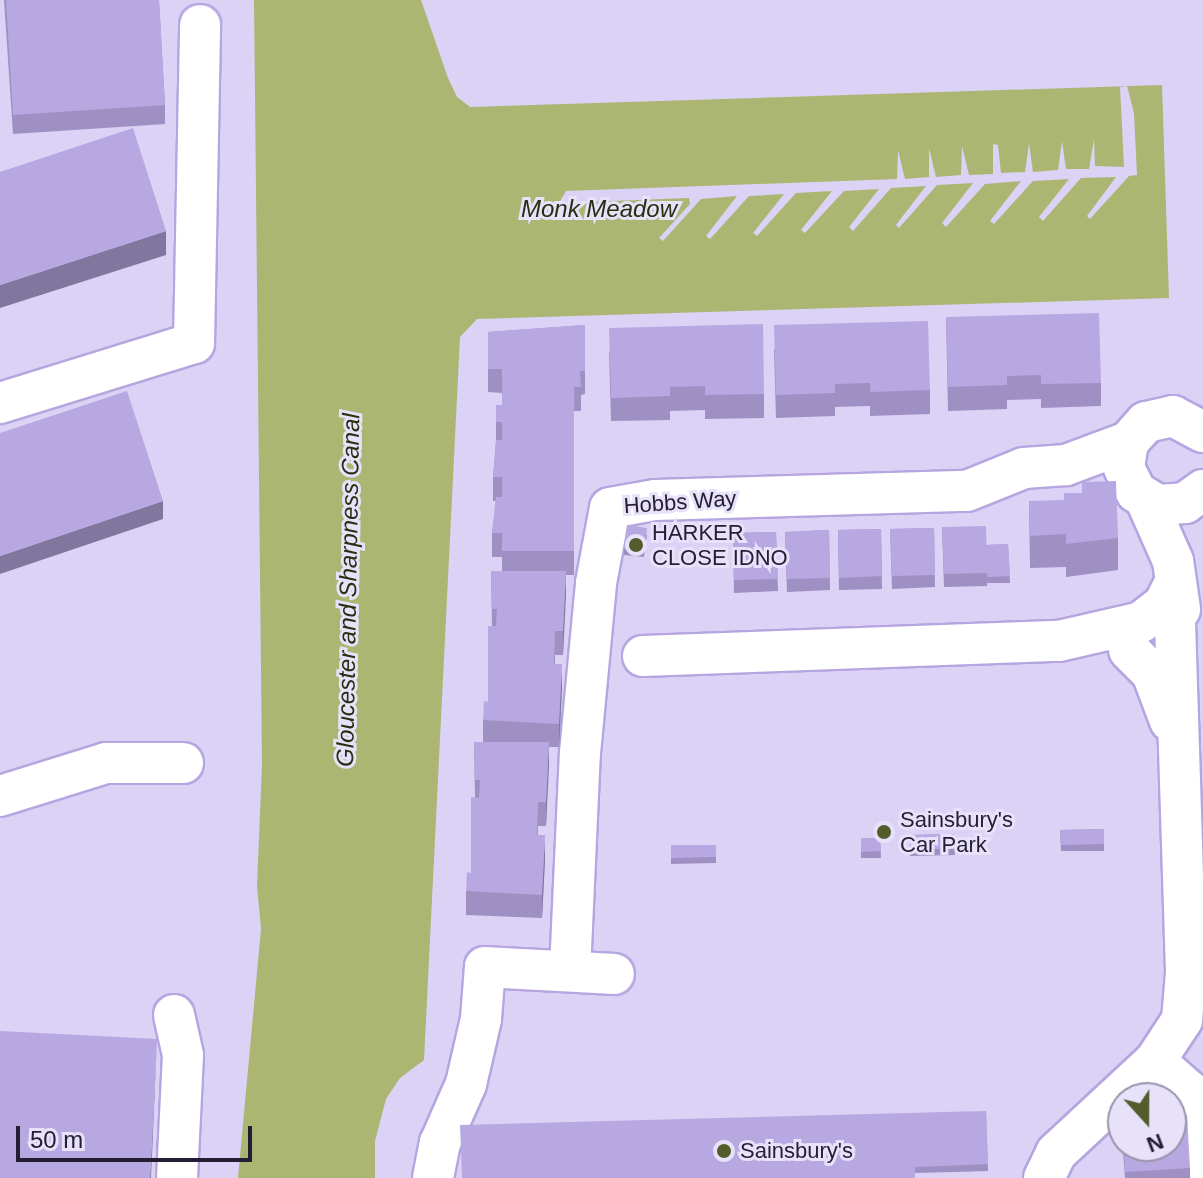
<!DOCTYPE html>
<html>
<head>
<meta charset="utf-8">
<style>
	body { margin:0 }
	#map { position:relative; width:1203px; height:1178px; overflow:hidden; background:#dbd2f6; font-family:Arial,sans-serif }
	div>[style] { position:absolute }
	.water>* { inset:0; background:#abb672 }
	.pier>* { inset:0; background:#dbd2f6 }
	.roads { filter:drop-shadow(2px 0 #b5a6e0) drop-shadow(-2px 0 #b5a6e0) drop-shadow(0 2px #b5a6e0) drop-shadow(0 -2px #b5a6e0) }
	.minor>* { height:40px; margin:-20px; padding:0 20px; transform-origin:20px; border-radius:20px; background:#fff }
	.wall>* { inset:0; background:#9e90c2 }
	.shaded-wall>* { inset:0; background:#81769e }
	.building>* { inset:0; background:#b8a8e2 }
	.dots>* { width:22px; height:22px; translate:-50% -50%; box-sizing:border-box; border:4px solid #e7e1fa; border-radius:50% }
	span { translate:-50% -50%; white-space:nowrap; text-align:center; line-height:1.15; -webkit-text-stroke:6px #e7e1fa; paint-order:stroke }
	.street-label { font-size:22px; color:#241e34 }
	.poi-label { font-size:22px; color:#241e34 }
	.left { translate:0 -50%; text-align:left }
	.water-label { font-size:24px; color:#2a2e10; font-style:italic }
	.north { position:absolute; left:1107px; top:1082px; width:80px; height:80px; box-sizing:border-box; background:#e7e1fa; border:2px solid #9993ab; border-radius:50%; rotate:159deg; font-size:22px; font-weight:700; line-height:32px; text-align:center; color:#241e34 }
	.north::after { content:''; display:block; margin:auto; width:28px; height:36px; background:#545c2b; clip-path:polygon(50% 0,100% 100%,50% 72%,0 100%) }
	.scale { position:absolute; left:16px; top:1126px; width:236px; height:36px; box-sizing:border-box; border:4px solid #241e34; border-top:0; padding-left:10px; font-size:24px; line-height:28px; white-space:nowrap; color:#241e34; -webkit-text-stroke:6px #e7e1fa; paint-order:stroke }
</style>
</head>
<body>
<div id="map">
	<div class="water">
		<i style="clip-path:polygon(254px 0,421px 0,448px 78px,457px 97px,470px 107px,1162px 85px,1169px 298px,477px 319px,460px 337px,424px 1060px,400px 1078px,386px 1099px,375px 1141px,375px 1178px,238px 1178px,261px 929px,257px 886px,262px 765px)"></i>
	</div>
	<div class="pier">
		<i style="clip-path:polygon(1127px 86px,1134px 113px,1137px 175px,1129px 176px,1090px 219px,1087px 216px,1116px 177px,1081px 178px,1043px 221px,1039px 217px,1069px 179px,1033px 181px,994px 224px,990px 221px,1021px 181px,985px 184px,946px 227px,942px 223px,973px 183px,937px 185px,899px 228px,896px 225px,926px 186px,891px 188px,853px 231px,849px 227px,879px 189px,844px 191px,805px 233px,801px 230px,832px 191px,796px 193px,757px 236px,753px 233px,784px 194px,749px 196px,710px 239px,706px 236px,737px 196px,701px 199px,663px 241px,659px 238px,690px 204px,689px 198px,559px 203px,566px 191px,897px 179px,898px 150px,905px 179px,929px 177px,929px 148px,936px 177px,961px 175px,962px 146px,969px 175px,993px 174px,993px 144px,998px 145px,1001px 173px,1025px 172px,1029px 143px,1033px 172px,1058px 170px,1062px 141px,1066px 169px,1089px 169px,1094px 139px,1095px 166px,1124px 167px,1120px 87px)"></i>
	</div>
	<div class="roads">
		<div class="minor">
			<i style="left:0;top:403px;width:203px;rotate:-17.2deg"></i>
			<i style="left:194px;top:343px;width:318px;rotate:-88.9deg"></i>
			<i style="left:1203px;top:432px;width:34px;rotate:-152deg"></i>
			<i style="left:1173px;top:416px;width:28px;rotate:167deg"></i>
			<i style="left:1146px;top:422px;width:27px;rotate:132deg"></i>
			<i style="left:1128px;top:442px;width:26px;rotate:99deg"></i>
			<i style="left:1124px;top:468px;width:27px;rotate:63deg"></i>
			<i style="left:1136px;top:492px;width:26px;rotate:31deg"></i>
			<i style="left:1158px;top:505px;width:27px;rotate:-4deg"></i>
			<i style="left:1185px;top:503px;width:22px;rotate:-36deg"></i>
			<i style="left:1146px;top:500px;width:67px;rotate:66.1deg"></i>
			<i style="left:1173px;top:561px;width:49px;rotate:81.7deg"></i>
			<i style="left:1129px;top:650px;width:33px;rotate:45deg"></i>
			<i style="left:1152px;top:673px;width:51px;rotate:69.4deg"></i>
			<i style="left:643px;top:656px;width:416px;rotate:-2.1deg"></i>
			<i style="left:1059px;top:641px;width:84px;rotate:-13deg"></i>
			<i style="left:1141px;top:622px;width:29px;rotate:-38deg"></i>
			<i style="left:1164px;top:604px;width:22px;rotate:-63deg"></i>
			<i style="left:0;top:796px;width:111px;rotate:-17.3deg"></i>
			<i style="left:106px;top:763px;width:77px"></i>
			<i style="left:570px;top:971px;width:218px;rotate:-87.4deg"></i>
			<i style="left:580px;top:753px;width:171px;rotate:-84.6deg"></i>
			<i style="left:596px;top:583px;width:76px;rotate:-79.4deg"></i>
			<i style="left:610px;top:508px;width:46px;rotate:-10.1deg"></i>
			<i style="left:655px;top:500px;width:312px;rotate:-1.7deg"></i>
			<i style="left:967px;top:491px;width:61px;rotate:-22deg"></i>
			<i style="left:1024px;top:468px;width:42px;rotate:-4.1deg"></i>
			<i style="left:1066px;top:465px;width:66px;rotate:-20.4deg"></i>
			<i style="left:174px;top:1015px;width:41px;rotate:77.3deg"></i>
			<i style="left:183px;top:1055px;width:123px;rotate:92.8deg"></i>
			<i style="left:1155px;top:1061px;width:45px;rotate:41.4deg"></i>
			<i style="left:1189px;top:1091px;width:18px;rotate:68deg"></i>
			<i style="left:1196px;top:1108px;width:70px;rotate:85.9deg"></i>
			<i style="left:433px;top:1178px;width:36px;rotate:-79deg"></i>
			<i style="left:440px;top:1143px;width:64px;rotate:-66.2deg"></i>
			<i style="left:466px;top:1084px;width:67px;rotate:-77deg"></i>
			<i style="left:481px;top:1019px;width:52px;rotate:-85.6deg"></i>
			<i style="left:485px;top:967px;width:129px;rotate:3.1deg"></i>
			<i style="left:1044px;top:1178px;width:28px;rotate:-64deg"></i>
			<i style="left:1056px;top:1153px;width:135px;rotate:-42.9deg"></i>
			<i style="left:1155px;top:1061px;width:49px;rotate:-56.6deg"></i>
			<i style="left:1182px;top:1020px;width:48px;rotate:-85.2deg"></i>
			<i style="left:1186px;top:972px;width:346px;rotate:-91.8deg"></i>
		</div>
	</div>
	<div class="wall">
		<i style="clip-path:polygon(4px 0,159px 0,165px 105px,165px 124px,13px 134px)"></i>
		<i style="clip-path:polygon(946px 317px,1101px 383px,1101px 406px,1041px 408px,1041px 399px,1007px 400px,1007px 409px,948px 411px)"></i>
		<i style="clip-path:polygon(585px 325px,585px 394px,581px 395px,581px 411px,574px 411px,574px 575px,566px 575px,563px 655px,555px 655px,555px 664px,562px 688px,559px 747px,549px 747px,546px 826px,538px 826px,538px 835px,545px 859px,542px 918px,466px 915px,466px 891px,471px 873px,475px 798px,474px 742px,483px 742px,483px 720px,488px 702px,492px 626px,491px 571px,502px 571px,502px 557px,492px 557px,492px 533px,496px 501px,493px 501px,493px 477px,496px 442px,496px 405px,502px 405px,502px 393px,488px 392px,488px 332px)"></i>
		<i style="clip-path:polygon(774px 349px,930px 390px,930px 414px,870px 416px,870px 406px,835px 407px,835px 416px,776px 418px)"></i>
		<i style="clip-path:polygon(609px 352px,764px 394px,764px 418px,705px 419px,705px 410px,670px 411px,670px 420px,611px 421px)"></i>
		<i style="clip-path:polygon(1029px 501px,1118px 538px,1118px 570px,1066px 577px,1066px 567px,1030px 568px)"></i>
		<i style="clip-path:polygon(942px 527px,986px 545px,1008px 544px,1010px 583px,987px 583px,987px 577px,987px 586px,944px 587px)"></i>
		<i style="clip-path:polygon(934px 528px,935px 587px,892px 589px,890px 529px)"></i>
		<i style="clip-path:polygon(881px 529px,882px 589px,839px 590px,838px 530px)"></i>
		<i style="clip-path:polygon(829px 530px,830px 590px,787px 592px,785px 532px)"></i>
		<i style="clip-path:polygon(776px 532px,778px 591px,734px 593px,733px 533px)"></i>
		<i style="clip-path:polygon(647px 534px,644px 557px,624px 555px,624px 549px)"></i>
		<i style="clip-path:polygon(1104px 829px,1104px 851px,1061px 851px,1060px 830px)"></i>
		<i style="clip-path:polygon(954px 834px,955px 855px,910px 856px,910px 835px)"></i>
		<i style="clip-path:polygon(861px 838px,880px 838px,881px 858px,861px 858px)"></i>
		<i style="clip-path:polygon(671px 845px,716px 845px,716px 863px,671px 864px)"></i>
		<i style="clip-path:polygon(986px 1111px,988px 1171px,915px 1173px,462px 1178px)"></i>
		<i style="clip-path:polygon(1122px 1119px,1123px 1146px,1171px 1146px,1190px 1168px,1190px 1178px,1125px 1178px,1122px 1138px)"></i>
	</div>
	<div class="shaded-wall">
		<i style="clip-path:polygon(166px 231px,166px 255px,0 308px,0 285px)"></i>
		<i style="clip-path:polygon(163px 501px,163px 519px,0 574px,0 556px)"></i>
		<i style="clip-path:polygon(566px 571px,566px 595px,563px 655px,563px 631px)"></i>
		<i style="clip-path:polygon(562px 664px,562px 688px,559px 747px,559px 724px)"></i>
		<i style="clip-path:polygon(549px 742px,549px 766px,546px 826px,546px 802px)"></i>
		<i style="clip-path:polygon(545px 835px,545px 859px,542px 918px,542px 895px)"></i>
		<i style="clip-path:polygon(157px 1039px,151px 1178px,150px 1178px)"></i>
	</div>
	<div class="building">
		<i style="clip-path:polygon(6px 0,159px 0,165px 105px,13px 115px)"></i>
		<i style="clip-path:polygon(133px 128px,166px 231px,0 285px,0 172px)"></i>
		<i style="clip-path:polygon(1099px 313px,1101px 383px,1041px 384px,1041px 375px,1007px 376px,1007px 385px,948px 387px,946px 317px)"></i>
		<i style="clip-path:polygon(928px 321px,930px 390px,870px 392px,870px 383px,835px 384px,835px 393px,776px 395px,774px 325px)"></i>
		<i style="clip-path:polygon(763px 324px,764px 394px,705px 395px,705px 386px,670px 387px,670px 396px,611px 398px,609px 328px)"></i>
		<i style="clip-path:polygon(585px 325px,585px 371px,580px 371px,581px 387px,574px 387px,574px 551px,502px 551px,502px 533px,492px 533px,496px 497px,502px 497px,502px 477px,493px 477px,496px 440px,502px 440px,502px 422px,496px 422px,496px 405px,502px 405px,502px 369px,488px 369px,488px 332px)"></i>
		<i style="clip-path:polygon(127px 391px,163px 501px,0 556px,0 433px)"></i>
		<i style="clip-path:polygon(1116px 481px,1118px 538px,1066px 544px,1066px 534px,1030px 536px,1029px 501px,1064px 500px,1064px 493px,1082px 493px,1082px 482px)"></i>
		<i style="clip-path:polygon(627px 525px,647px 528px,644px 551px,624px 549px)"></i>
		<i style="clip-path:polygon(986px 526px,987px 573px,944px 574px,942px 527px)"></i>
		<i style="clip-path:polygon(934px 528px,935px 575px,892px 576px,890px 529px)"></i>
		<i style="clip-path:polygon(881px 529px,882px 576px,839px 578px,838px 530px)"></i>
		<i style="clip-path:polygon(829px 530px,830px 578px,787px 579px,785px 532px)"></i>
		<i style="clip-path:polygon(776px 532px,778px 579px,734px 580px,733px 533px)"></i>
		<i style="clip-path:polygon(1008px 544px,1010px 576px,987px 577px,986px 545px)"></i>
		<i style="clip-path:polygon(491px 571px,566px 571px,563px 631px,555px 631px,554px 664px,562px 664px,559px 724px,483px 720px,484px 701px,488px 702px,488px 626px,496px 626px,497px 609px,492px 609px)"></i>
		<i style="clip-path:polygon(474px 742px,549px 742px,546px 802px,538px 802px,537px 835px,545px 835px,542px 895px,466px 891px,467px 872px,471px 873px,471px 797px,479px 798px,480px 780px,475px 780px)"></i>
		<i style="clip-path:polygon(1104px 829px,1104px 844px,1061px 845px,1060px 830px)"></i>
		<i style="clip-path:polygon(954px 834px,955px 849px,910px 849px,910px 835px)"></i>
		<i style="clip-path:polygon(861px 838px,880px 838px,881px 851px,861px 852px)"></i>
		<i style="clip-path:polygon(671px 845px,716px 845px,716px 857px,671px 858px)"></i>
		<i style="clip-path:polygon(0 1031px,157px 1039px,150px 1178px,0 1178px)"></i>
		<i style="clip-path:polygon(986px 1111px,988px 1164px,915px 1167px,915px 1178px,462px 1178px,460px 1125px)"></i>
		<i style="clip-path:polygon(1187px 1115px,1190px 1168px,1125px 1172px,1124px 1146px,1171px 1146px,1171px 1116px)"></i>
	</div>
	<div class="dots">
		<i style="left:636px;top:545px;background:#545c2b"></i>
		<i style="left:884px;top:832px;background:#545c2b"></i>
		<i style="left:724px;top:1151px;background:#545c2b"></i>
	</div>
	<div class="street-label">
		<span style="left:680px;top:502px;rotate:-4deg">Hobbs Way</span>
	</div>
	<div class="poi-label">
		<span class="left" style="left:652px;top:545px">HARKER<br>CLOSE IDNO</span>
		<span class="left" style="left:900px;top:832px">Sainsbury's<br>Car Park</span>
		<span class="left" style="left:740px;top:1151px">Sainsbury's</span>
	</div>
	<div class="water-label">
		<span style="left:599px;top:209px">Monk Meadow</span>
		<span style="left:348px;top:590px;rotate:-89deg">Gloucester and Sharpness Canal</span>
	</div>
	<div class="north">N</div>
	<div class="scale">50 m</div>
</div>
</body>
</html>
